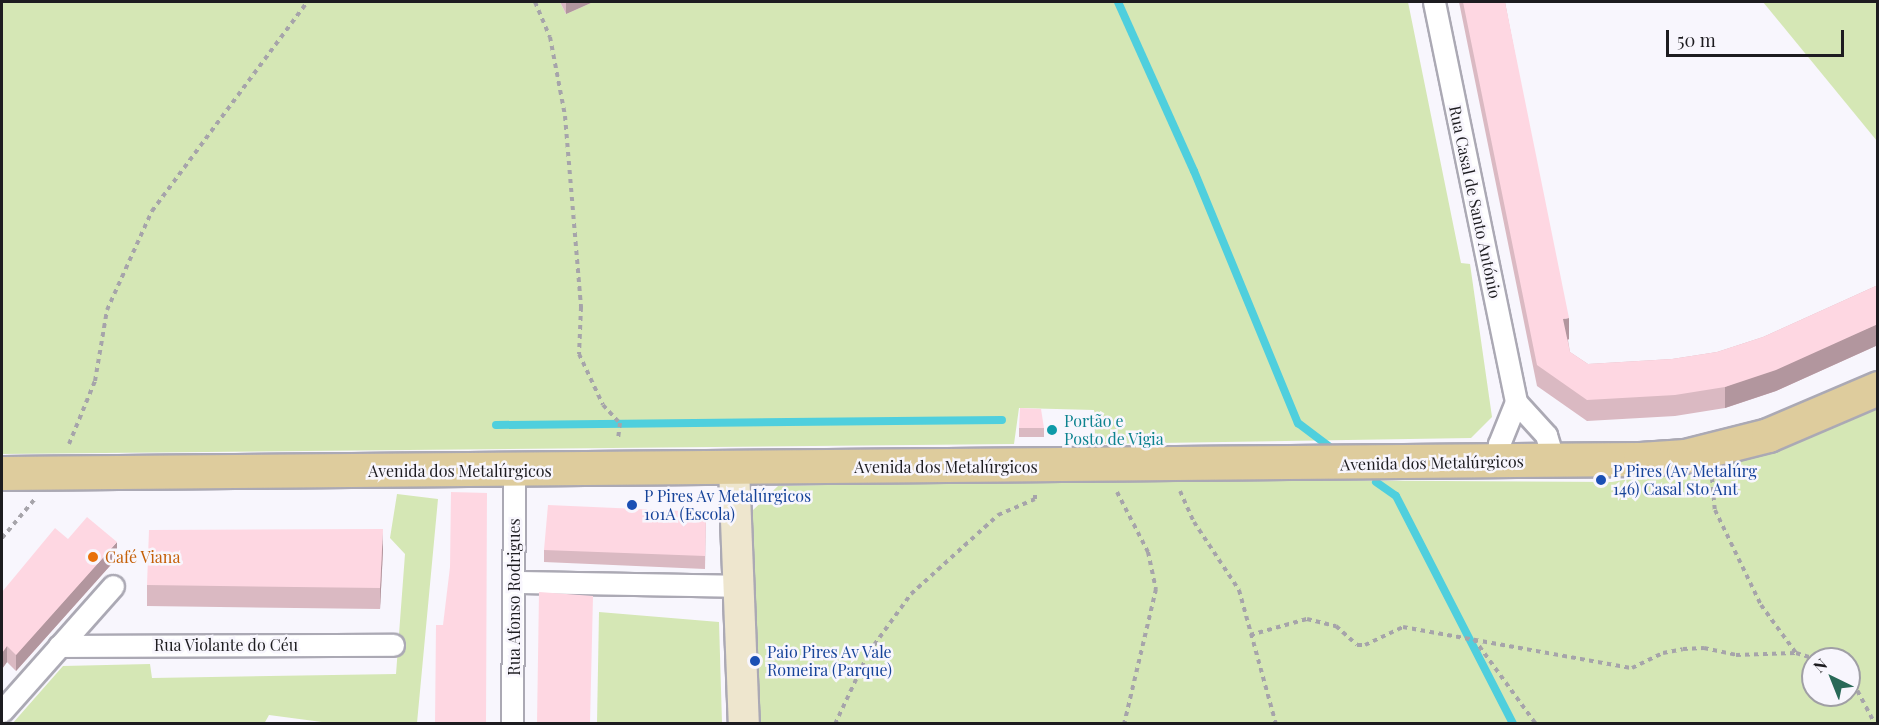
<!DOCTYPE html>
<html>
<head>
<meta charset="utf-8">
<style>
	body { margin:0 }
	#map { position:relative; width:1879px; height:725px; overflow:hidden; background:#f8f6fd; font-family:"Playfair Display",serif }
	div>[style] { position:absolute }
	.green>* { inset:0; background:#d5e7b5 }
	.stream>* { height:8px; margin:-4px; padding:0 4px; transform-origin:4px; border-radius:4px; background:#4fcfdd }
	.path>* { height:4px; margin-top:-2px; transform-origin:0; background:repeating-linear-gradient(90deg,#a6a4aa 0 4.5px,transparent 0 9px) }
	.roads { filter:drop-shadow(2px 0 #aba9b4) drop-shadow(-2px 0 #aba9b4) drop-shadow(0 2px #aba9b4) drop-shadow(0 -2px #aba9b4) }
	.street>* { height:21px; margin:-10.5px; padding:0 10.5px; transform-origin:10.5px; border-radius:10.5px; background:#fff }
	.secondary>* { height:30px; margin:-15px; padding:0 15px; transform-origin:15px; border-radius:15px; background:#eee6ce }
	.primary>* { height:33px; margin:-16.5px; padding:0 16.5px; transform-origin:16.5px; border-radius:16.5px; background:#decc9d }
	.wall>* { inset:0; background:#dab9c2 }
	.shaded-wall>* { inset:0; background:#b2969e }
	.building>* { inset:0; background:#fed7e2 }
	.dots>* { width:16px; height:16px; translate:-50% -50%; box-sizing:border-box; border:3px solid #f8f6fd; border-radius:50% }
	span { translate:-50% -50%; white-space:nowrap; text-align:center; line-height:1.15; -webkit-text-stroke:5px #f8f6fd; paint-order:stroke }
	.street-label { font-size:16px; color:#1d1c20 }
	.culture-label { font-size:16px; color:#0d838f }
	.left { translate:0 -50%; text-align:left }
	.transit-label { font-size:16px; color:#164399 }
	.food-label { font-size:16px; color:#c56008 }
	.frame { position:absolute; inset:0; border:3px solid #1d1c20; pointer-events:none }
	.north { position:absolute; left:1801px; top:647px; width:60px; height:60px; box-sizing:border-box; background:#f8f6fd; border:2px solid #a09fa5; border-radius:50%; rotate:317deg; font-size:16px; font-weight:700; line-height:24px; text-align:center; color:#1d1c20 }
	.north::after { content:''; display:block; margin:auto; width:21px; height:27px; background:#296957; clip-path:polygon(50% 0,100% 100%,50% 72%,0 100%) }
	.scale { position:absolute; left:1666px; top:30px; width:178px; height:27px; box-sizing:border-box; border:3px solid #1d1c20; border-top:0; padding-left:8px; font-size:18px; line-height:21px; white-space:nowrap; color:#1d1c20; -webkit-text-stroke:4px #f8f6fd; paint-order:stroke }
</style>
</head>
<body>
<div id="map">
	<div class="green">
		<i style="clip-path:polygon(2px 2px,560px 2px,566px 14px,593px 2px,1408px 2px,1461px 263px,1470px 264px,1492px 417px,1471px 438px,1095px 444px,1094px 410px,1019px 408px,1014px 444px,2px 454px)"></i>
		<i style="clip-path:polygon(1763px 2px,1877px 2px,1877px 141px)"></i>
		<i style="clip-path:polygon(evenodd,1877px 403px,1877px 723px,759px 723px,750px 513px,778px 486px,1104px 479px,1612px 482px,1739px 459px,1877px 403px,1813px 659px,1849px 659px,1849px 695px,1813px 695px,1813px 659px)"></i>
		<i style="clip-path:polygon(397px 494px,438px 499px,417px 723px,337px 724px,269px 715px,264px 724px,12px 724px,63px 666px,150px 664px,152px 678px,396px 674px,405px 554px,390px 538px)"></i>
		<i style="clip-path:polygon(599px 612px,719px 622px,722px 723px,597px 723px)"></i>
	</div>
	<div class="stream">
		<i style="left:1118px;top:2px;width:185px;rotate:65.8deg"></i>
		<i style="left:1194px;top:171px;width:273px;rotate:67.6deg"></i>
		<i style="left:1298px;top:423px;width:39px;rotate:37deg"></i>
		<i style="left:496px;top:425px;width:506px;rotate:-0.57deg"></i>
		<i style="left:1376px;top:482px;width:24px;rotate:35deg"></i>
		<i style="left:1396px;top:496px;width:256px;rotate:62.8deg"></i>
	</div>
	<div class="path">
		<i style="left:535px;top:2px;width:38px;rotate:67deg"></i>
		<i style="left:550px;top:37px;width:80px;rotate:79.2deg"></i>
		<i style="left:565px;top:116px;width:192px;rotate:85.2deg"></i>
		<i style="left:581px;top:307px;width:47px;rotate:92.4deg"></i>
		<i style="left:579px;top:354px;width:56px;rotate:64.8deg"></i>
		<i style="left:603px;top:405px;width:25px;rotate:47deg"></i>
		<i style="left:620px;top:423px;width:17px;rotate:97deg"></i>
		<i style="left:69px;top:444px;width:68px;rotate:-67.6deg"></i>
		<i style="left:95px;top:381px;width:72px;rotate:-80.4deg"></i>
		<i style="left:107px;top:310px;width:109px;rotate:-65.6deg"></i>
		<i style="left:152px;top:211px;width:260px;rotate:-53.4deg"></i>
		<i style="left:1712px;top:478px;width:32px;rotate:85deg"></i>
		<i style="left:1715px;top:510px;width:106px;rotate:64.2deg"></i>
		<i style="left:1761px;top:605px;width:59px;rotate:53.9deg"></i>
		<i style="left:1796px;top:653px;width:21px;rotate:17deg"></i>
		<i style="left:1180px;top:491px;width:34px;rotate:66deg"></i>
		<i style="left:1194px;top:522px;width:82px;rotate:56.5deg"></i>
		<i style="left:1239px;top:590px;width:139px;rotate:74.6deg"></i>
		<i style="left:1117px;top:492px;width:68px;rotate:62.7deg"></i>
		<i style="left:1148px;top:552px;width:38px;rotate:78deg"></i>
		<i style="left:1156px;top:589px;width:139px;rotate:103.3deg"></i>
		<i style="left:2px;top:538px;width:50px;rotate:-49.9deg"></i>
		<i style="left:1250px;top:635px;width:59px;rotate:-15.7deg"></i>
		<i style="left:1307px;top:619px;width:30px;rotate:14deg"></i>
		<i style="left:1336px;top:626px;width:28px;rotate:42deg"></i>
		<i style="left:1357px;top:645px;width:8px"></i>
		<i style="left:1365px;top:645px;width:42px;rotate:-25.3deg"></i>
		<i style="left:1403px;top:627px;width:233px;rotate:10.2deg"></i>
		<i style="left:1632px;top:668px;width:34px;rotate:-26deg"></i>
		<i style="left:1663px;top:653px;width:20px;rotate:-11deg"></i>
		<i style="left:1683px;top:649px;width:21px;rotate:-3deg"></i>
		<i style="left:1704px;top:648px;width:33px;rotate:12deg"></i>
		<i style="left:1736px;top:655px;width:60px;rotate:-1.9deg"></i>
		<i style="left:1474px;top:639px;width:105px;rotate:53.9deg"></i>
		<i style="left:1849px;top:675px;width:55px;rotate:62deg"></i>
		<i style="left:835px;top:724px;width:80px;rotate:-64.7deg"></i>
		<i style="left:869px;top:652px;width:72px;rotate:-54.1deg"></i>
		<i style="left:911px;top:594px;width:118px;rotate:-42.2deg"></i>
		<i style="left:998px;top:515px;width:40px;rotate:-23.4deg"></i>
		<i style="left:1035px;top:499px;width:8px;rotate:-90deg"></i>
	</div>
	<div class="roads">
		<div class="street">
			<i style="left:1434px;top:2px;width:408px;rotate:78.4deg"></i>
			<i style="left:1497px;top:462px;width:18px;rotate:-84deg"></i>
			<i style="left:1499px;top:444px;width:45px;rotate:-68deg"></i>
			<i style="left:1516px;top:402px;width:45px;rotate:47.7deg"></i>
			<i style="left:1546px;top:435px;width:27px;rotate:73deg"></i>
			<i style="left:516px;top:582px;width:222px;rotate:1deg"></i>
			<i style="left:59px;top:646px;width:334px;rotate:-0.2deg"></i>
			<i style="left:2px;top:711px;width:167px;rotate:-48.4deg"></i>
			<i style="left:512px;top:724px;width:253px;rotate:-89.5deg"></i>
		</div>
		<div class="secondary">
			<i style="left:734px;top:468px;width:256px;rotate:87.8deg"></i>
		</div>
		<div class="primary">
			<i style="left:2px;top:473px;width:1638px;rotate:-0.49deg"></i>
			<i style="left:1640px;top:459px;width:45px;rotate:-3.8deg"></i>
			<i style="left:1685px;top:456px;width:86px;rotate:-14.2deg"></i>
			<i style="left:1768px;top:435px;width:120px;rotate:-23.1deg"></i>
		</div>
	</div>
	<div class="wall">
		<i style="clip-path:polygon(560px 2px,593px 2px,566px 14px)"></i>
		<i style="clip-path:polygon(1459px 2px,1505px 2px,1569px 339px,1568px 340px,1570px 352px,1588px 364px,1672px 359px,1717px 352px,1763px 337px,1878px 285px,1878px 345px,1776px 391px,1725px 408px,1675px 416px,1587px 421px,1537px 386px)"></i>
		<i style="clip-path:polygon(1019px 428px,1044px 428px,1044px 437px,1019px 437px)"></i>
		<i style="clip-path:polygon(706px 512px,705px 569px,544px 562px,544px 550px)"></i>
		<i style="clip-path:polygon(383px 550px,380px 609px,147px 606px,147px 585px)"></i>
		<i style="clip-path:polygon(117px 558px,16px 671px,7px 662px,2px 669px,2px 592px)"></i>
	</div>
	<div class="shaded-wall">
		<i style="clip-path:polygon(566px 2px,593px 2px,566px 14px)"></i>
		<i style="clip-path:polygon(1569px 318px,1569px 339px,1563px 341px,1563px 319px)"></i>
		<i style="clip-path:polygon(1878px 324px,1878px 345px,1776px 391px,1725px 408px,1725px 387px)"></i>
		<i style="clip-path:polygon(383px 529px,383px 550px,380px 609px,380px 588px)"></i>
		<i style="clip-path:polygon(117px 542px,117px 558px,16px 671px,16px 655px)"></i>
		<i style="clip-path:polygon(7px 646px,7px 662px,2px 669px,2px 653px)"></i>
	</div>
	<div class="building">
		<i style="clip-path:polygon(1463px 2px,1505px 2px,1569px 318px,1563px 319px,1570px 352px,1588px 364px,1672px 359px,1717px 352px,1763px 337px,1878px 285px,1878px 324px,1776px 370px,1725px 387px,1675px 395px,1587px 400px,1537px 365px)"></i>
		<i style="clip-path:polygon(1020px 408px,1041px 409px,1044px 428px,1019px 428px)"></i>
		<i style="clip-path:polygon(451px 492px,487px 493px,486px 723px,435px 723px,436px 625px,443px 625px,450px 567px)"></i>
		<i style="clip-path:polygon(548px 505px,706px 512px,705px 556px,544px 550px)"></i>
		<i style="clip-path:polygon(87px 517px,117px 542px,16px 655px,7px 646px,2px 653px,2px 592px,55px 528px,68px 539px)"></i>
		<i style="clip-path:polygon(383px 529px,380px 588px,147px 585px,149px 530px)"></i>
		<i style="clip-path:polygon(539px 592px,593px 596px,590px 723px,537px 723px)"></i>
	</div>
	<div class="dots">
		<i style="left:1052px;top:430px;background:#0f9aa8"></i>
		<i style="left:1601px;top:480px;background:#1a4fb4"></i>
		<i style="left:632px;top:505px;background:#1a4fb4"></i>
		<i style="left:93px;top:557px;background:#e8710a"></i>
		<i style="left:755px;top:661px;background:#1a4fb4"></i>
	</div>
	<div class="street-label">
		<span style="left:1475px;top:202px;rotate:78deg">Rua Casal de Santo António</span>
		<span style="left:1432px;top:463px;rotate:-1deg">Avenida dos Metalúrgicos</span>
		<span style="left:946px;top:467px">Avenida dos Metalúrgicos</span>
		<span style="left:460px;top:471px">Avenida dos Metalúrgicos</span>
		<span style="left:514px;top:597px;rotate:-90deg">Rua Afonso Rodrigues</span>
		<span style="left:226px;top:645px">Rua Violante do Céu</span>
	</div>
	<div class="culture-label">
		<span class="left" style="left:1064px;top:430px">Portão e<br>Posto de Vigia</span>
	</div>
	<div class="transit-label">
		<span class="left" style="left:1613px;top:480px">P Pires (Av Metalúrg<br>146) Casal Sto Ant</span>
		<span class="left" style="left:644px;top:505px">P Pires Av Metalúrgicos<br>101A (Escola)</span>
		<span class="left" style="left:767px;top:661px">Paio Pires Av Vale<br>Romeira (Parque)</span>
	</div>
	<div class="food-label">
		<span class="left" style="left:105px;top:557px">Café Viana</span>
	</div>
	<div class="frame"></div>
	<div class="north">N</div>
	<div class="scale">50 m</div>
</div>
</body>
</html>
